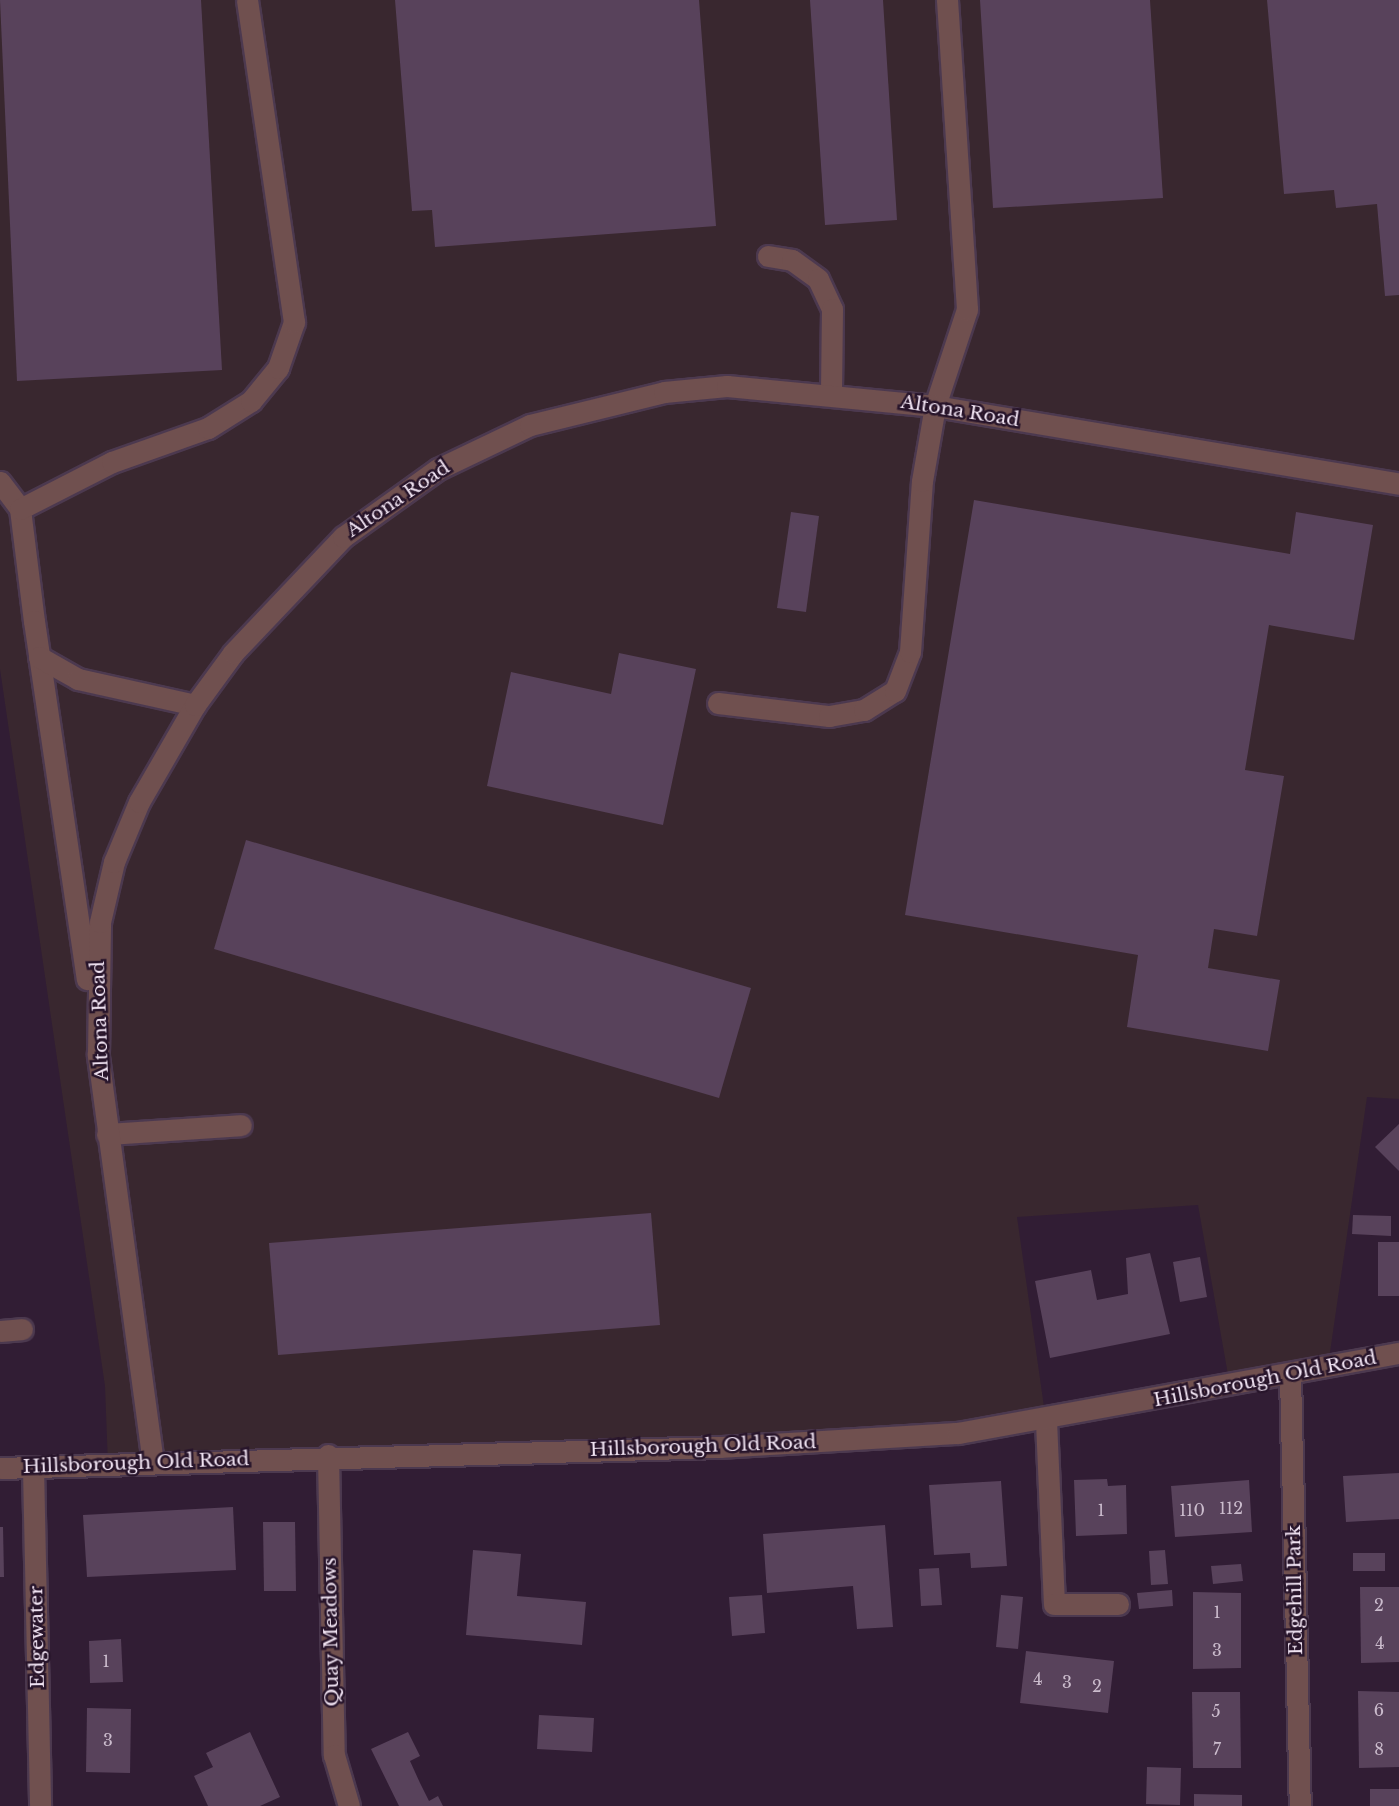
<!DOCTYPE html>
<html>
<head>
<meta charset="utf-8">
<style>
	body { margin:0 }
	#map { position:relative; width:1399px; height:1806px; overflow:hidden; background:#311d34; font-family:"Libre Baskerville",serif }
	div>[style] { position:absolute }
	.industrial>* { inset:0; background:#39272f }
	.building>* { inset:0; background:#58425b }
	.roads { filter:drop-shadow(2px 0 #4c394f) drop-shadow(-2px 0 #4c394f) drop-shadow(0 2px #4c394f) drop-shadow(0 -2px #4c394f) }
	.service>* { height:21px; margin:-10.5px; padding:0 10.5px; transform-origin:10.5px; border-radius:10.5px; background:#70504f }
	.minor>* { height:21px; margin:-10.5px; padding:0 10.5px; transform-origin:10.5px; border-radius:10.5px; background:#70504f }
	.tertiary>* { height:21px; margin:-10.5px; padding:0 10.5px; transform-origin:10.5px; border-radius:10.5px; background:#70504f }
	span { translate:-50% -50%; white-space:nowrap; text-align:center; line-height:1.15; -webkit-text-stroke:5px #27142a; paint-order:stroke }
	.number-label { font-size:16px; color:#cbbccd }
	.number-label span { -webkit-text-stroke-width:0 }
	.street-label { font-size:19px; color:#f1e4f3 }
</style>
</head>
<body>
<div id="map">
	<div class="industrial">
		<i style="clip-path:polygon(0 0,1399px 0,1399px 1099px,1367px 1097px,1328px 1366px,1230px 1386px,1198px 1205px,1017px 1217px,1046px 1421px,958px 1433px,108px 1465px,105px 1386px,0 669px)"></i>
	</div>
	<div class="building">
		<i style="clip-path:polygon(0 0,201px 0,222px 370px,17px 381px)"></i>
		<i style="clip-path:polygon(395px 0,699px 0,716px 226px,435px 247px,432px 210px,412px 211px)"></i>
		<i style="clip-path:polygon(810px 0,883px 0,897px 220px,825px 225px)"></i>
		<i style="clip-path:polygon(980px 0,1150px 0,1163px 198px,993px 208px)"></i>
		<i style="clip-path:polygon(1267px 0,1399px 0,1399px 295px,1385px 296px,1377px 204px,1336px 208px,1334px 190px,1284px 194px)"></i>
		<i style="clip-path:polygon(974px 500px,1290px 554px,1296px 512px,1373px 525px,1354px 640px,1269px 625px,1245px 770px,1284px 776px,1257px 936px,1214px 929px,1208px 968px,1280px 980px,1268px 1051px,1127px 1027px,1138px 955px,905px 915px)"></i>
		<i style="clip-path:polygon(791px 512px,819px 516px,806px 612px,777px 608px)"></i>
		<i style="clip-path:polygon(619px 653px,696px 669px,663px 825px,487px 786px,511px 672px,611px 694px)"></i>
		<i style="clip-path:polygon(246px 840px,751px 988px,719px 1098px,214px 949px)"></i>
		<i style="clip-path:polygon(1399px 1124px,1399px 1171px,1375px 1147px)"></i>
		<i style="clip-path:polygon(651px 1213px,660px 1325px,278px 1355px,269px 1243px)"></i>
		<i style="clip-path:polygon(1353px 1215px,1391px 1216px,1391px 1236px,1352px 1234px)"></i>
		<i style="clip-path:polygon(1378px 1242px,1399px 1242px,1399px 1296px,1378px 1296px)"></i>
		<i style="clip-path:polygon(1150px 1253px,1170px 1334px,1050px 1358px,1035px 1281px,1091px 1270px,1097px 1300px,1128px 1294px,1126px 1258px)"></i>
		<i style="clip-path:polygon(1200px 1257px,1207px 1297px,1180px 1302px,1173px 1262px)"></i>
		<i style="clip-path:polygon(1399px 1473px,1399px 1519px,1346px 1522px,1343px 1476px)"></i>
		<i style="clip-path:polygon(1107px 1479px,1108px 1486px,1126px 1485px,1127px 1534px,1076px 1536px,1074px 1480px)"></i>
		<i style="clip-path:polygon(1249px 1480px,1252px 1532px,1175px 1537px,1171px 1486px)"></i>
		<i style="clip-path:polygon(1001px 1481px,1007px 1566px,971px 1568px,970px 1553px,934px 1555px,929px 1485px)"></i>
		<i style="clip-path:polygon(233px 1507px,236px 1570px,87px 1577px,83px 1515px)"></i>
		<i style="clip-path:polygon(263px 1522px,295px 1522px,296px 1591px,264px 1591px)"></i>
		<i style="clip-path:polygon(885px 1525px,893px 1627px,857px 1629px,853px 1586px,767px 1593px,763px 1534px)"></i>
		<i style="clip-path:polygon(0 1527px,3px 1527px,4px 1577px,0 1577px)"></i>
		<i style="clip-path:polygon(473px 1550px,521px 1554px,517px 1596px,586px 1602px,582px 1645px,466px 1635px)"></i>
		<i style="clip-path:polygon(1165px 1550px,1168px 1584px,1151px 1585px,1149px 1551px)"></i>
		<i style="clip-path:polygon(1353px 1553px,1385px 1553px,1385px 1571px,1353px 1571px)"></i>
		<i style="clip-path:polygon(1241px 1564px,1243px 1581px,1213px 1584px,1211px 1566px)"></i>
		<i style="clip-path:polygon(939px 1568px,942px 1605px,921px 1606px,919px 1569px)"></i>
		<i style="clip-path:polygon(1360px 1587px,1399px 1587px,1399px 1662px,1361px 1663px)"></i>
		<i style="clip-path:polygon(1172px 1590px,1173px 1606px,1139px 1609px,1137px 1593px)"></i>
		<i style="clip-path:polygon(1193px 1592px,1241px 1593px,1241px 1668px,1193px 1669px)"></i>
		<i style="clip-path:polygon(762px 1595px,765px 1633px,732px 1636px,729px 1597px)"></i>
		<i style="clip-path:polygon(1001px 1595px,1023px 1597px,1018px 1649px,996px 1647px)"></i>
		<i style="clip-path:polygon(121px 1639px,123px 1682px,90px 1683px,89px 1641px)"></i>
		<i style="clip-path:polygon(1026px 1651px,1114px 1661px,1108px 1713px,1020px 1703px)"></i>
		<i style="clip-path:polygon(1358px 1691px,1399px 1692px,1399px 1767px,1359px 1768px)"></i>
		<i style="clip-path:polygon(1192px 1692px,1240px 1692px,1241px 1768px,1193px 1768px)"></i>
		<i style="clip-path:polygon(87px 1708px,131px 1709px,130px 1773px,86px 1772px)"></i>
		<i style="clip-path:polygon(539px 1715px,594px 1718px,592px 1752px,537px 1749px)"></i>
		<i style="clip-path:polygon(250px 1732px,280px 1797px,260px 1806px,208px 1806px,194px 1776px,213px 1767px,206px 1753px)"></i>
		<i style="clip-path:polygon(408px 1732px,420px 1756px,410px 1761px,420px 1783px,429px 1801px,438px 1796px,443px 1806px,399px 1806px,371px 1749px)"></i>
		<i style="clip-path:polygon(1147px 1767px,1181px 1768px,1180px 1805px,1146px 1804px)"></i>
		<i style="clip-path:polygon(1370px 1789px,1399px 1789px,1399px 1806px,1370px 1806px)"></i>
		<i style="clip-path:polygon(1194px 1794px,1242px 1795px,1242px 1806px,1194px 1806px)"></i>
	</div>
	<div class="roads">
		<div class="service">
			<i style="left:768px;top:256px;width:24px;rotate:9deg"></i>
			<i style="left:792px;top:260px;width:32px;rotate:36deg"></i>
			<i style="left:818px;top:279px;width:33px;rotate:65deg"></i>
			<i style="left:832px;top:309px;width:82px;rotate:90.7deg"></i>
			<i style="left:0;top:482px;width:34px;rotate:53deg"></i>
			<i style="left:20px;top:509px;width:113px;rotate:82.9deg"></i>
			<i style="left:20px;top:509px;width:103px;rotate:-27.1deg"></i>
			<i style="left:112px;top:462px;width:102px;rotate:-19.5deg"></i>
			<i style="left:208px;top:428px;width:51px;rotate:-32.1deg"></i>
			<i style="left:251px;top:401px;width:43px;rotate:-50.7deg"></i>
			<i style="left:278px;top:368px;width:49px;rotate:-70.8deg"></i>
			<i style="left:294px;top:322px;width:325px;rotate:-98.3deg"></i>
			<i style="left:718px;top:703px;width:112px;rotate:6.7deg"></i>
			<i style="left:829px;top:716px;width:36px;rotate:-10deg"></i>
			<i style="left:864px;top:710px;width:36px;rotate:-32deg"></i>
			<i style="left:895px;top:691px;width:42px;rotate:-69deg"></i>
			<i style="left:910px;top:652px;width:171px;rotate:-86deg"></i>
			<i style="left:922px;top:481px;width:76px;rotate:-80.2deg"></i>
			<i style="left:935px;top:406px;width:102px;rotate:-71.7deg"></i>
			<i style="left:967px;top:309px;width:310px;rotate:-93.7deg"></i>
			<i style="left:107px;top:1134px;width:134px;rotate:-3.8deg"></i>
			<i style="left:0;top:1331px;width:22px;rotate:-5deg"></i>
			<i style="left:1046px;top:1421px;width:183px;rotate:87.5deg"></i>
			<i style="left:1054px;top:1604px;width:64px"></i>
		</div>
		<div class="minor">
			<i style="left:34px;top:621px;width:362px;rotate:81.6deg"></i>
			<i style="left:39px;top:657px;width:45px;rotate:29.4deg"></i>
			<i style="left:78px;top:679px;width:120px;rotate:12.5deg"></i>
			<i style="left:1290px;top:1374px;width:432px;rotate:88.7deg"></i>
			<i style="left:328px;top:1455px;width:300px;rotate:88.9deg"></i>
			<i style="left:334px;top:1755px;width:53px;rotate:73.6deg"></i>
			<i style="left:153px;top:1463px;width:413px;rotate:-97.7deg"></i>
			<i style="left:98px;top:1054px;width:132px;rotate:-89.1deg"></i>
			<i style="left:100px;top:922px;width:62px;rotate:-76.9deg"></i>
			<i style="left:114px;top:862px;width:65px;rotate:-67.4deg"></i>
			<i style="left:139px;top:802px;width:112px;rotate:-60deg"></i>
			<i style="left:195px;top:705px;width:64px;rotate:-53.8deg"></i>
			<i style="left:233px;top:653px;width:160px;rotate:-46.5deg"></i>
			<i style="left:343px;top:537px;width:117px;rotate:-35.6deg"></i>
			<i style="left:438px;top:469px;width:102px;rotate:-25.6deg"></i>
			<i style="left:530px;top:425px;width:138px;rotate:-13.8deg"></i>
			<i style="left:664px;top:392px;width:63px;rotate:-5.4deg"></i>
			<i style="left:727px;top:386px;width:209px;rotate:5.5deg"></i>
			<i style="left:935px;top:406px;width:471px;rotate:9.5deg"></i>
			<i style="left:33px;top:1467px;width:339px;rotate:88.8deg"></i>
		</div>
		<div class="tertiary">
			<i style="left:0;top:1468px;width:720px;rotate:-1.67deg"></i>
			<i style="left:720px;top:1447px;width:238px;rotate:-3.4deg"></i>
			<i style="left:958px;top:1433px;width:448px;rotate:-10.3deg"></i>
		</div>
	</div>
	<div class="number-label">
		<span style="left:1231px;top:1508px">112</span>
		<span style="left:1101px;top:1510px">1</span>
		<span style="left:1192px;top:1510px">110</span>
		<span style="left:1379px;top:1605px">2</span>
		<span style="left:1217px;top:1612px">1</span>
		<span style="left:1380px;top:1643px">4</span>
		<span style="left:1217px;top:1650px">3</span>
		<span style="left:106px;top:1661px">1</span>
		<span style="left:1038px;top:1679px">4</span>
		<span style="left:1067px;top:1682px">3</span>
		<span style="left:1097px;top:1686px">2</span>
		<span style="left:1379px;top:1710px">6</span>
		<span style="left:1216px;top:1711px">5</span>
		<span style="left:108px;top:1740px">3</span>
		<span style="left:1217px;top:1749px">7</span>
		<span style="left:1379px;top:1749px">8</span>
	</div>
	<div class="street-label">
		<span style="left:960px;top:411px;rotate:9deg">Altona Road</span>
		<span style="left:398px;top:499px;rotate:-34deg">Altona Road</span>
		<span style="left:100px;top:1021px;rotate:-92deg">Altona Road</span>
		<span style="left:1265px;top:1379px;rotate:-11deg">Hillsborough Old Road</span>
		<span style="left:703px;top:1446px;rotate:-2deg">Hillsborough Old Road</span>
		<span style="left:136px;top:1463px;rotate:-2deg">Hillsborough Old Road</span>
		<span style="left:1295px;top:1590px;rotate:-91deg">Edgehill Park</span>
		<span style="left:331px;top:1632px;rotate:-91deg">Quay Meadows</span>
		<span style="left:37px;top:1637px;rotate:-91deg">Edgewater</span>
	</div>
</div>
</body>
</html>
